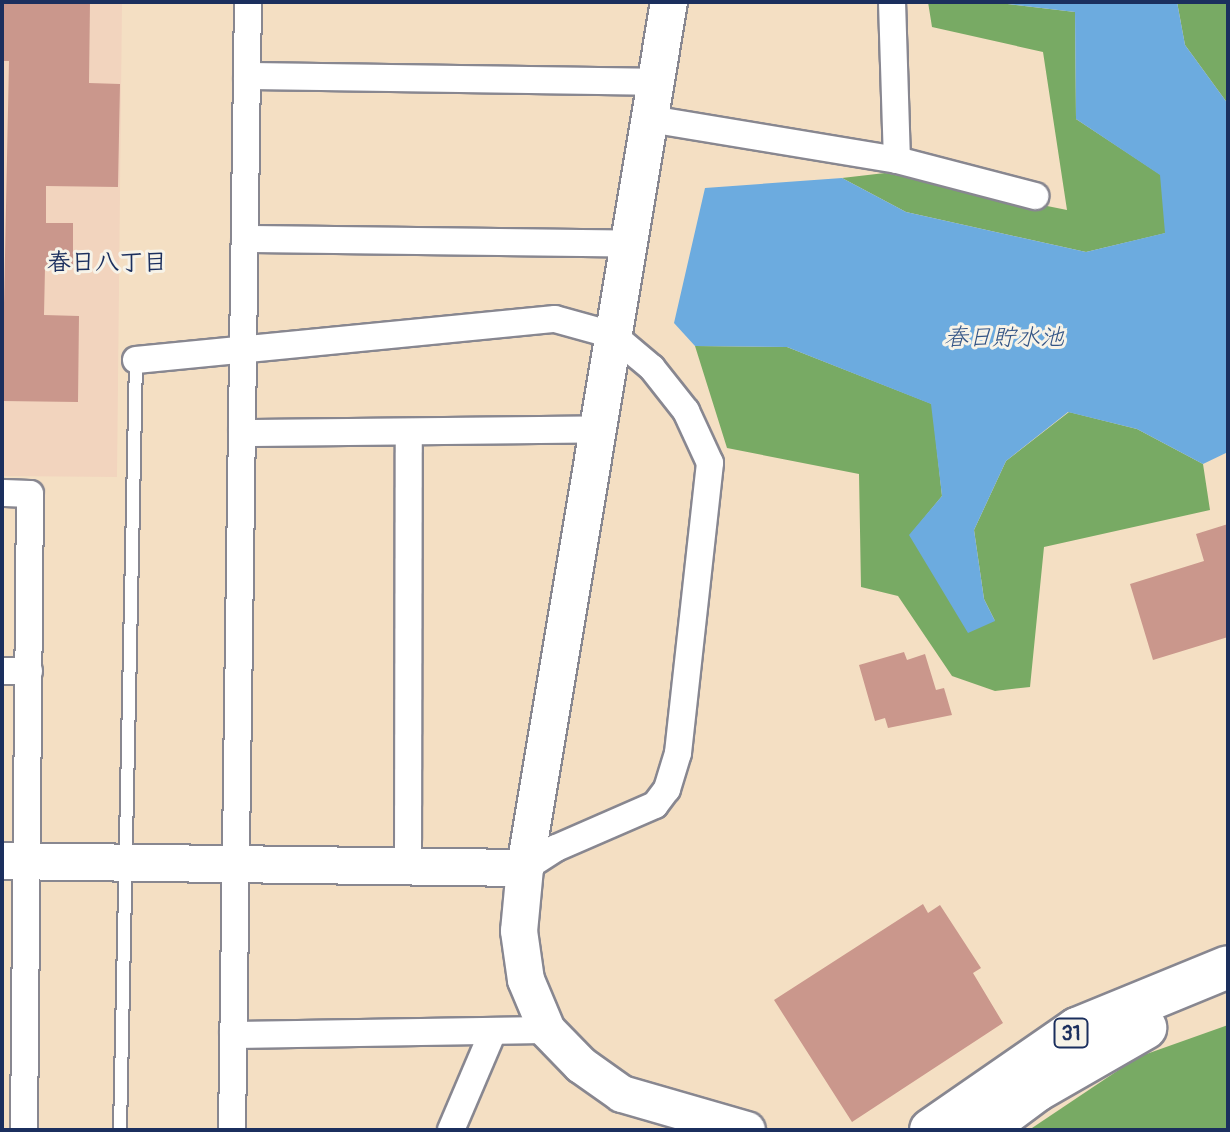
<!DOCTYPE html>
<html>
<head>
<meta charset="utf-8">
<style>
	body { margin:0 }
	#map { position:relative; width:1230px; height:1132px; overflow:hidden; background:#f4dfc3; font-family:Pangolin,"Klee One",sans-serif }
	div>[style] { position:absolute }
	.built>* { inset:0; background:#f2d4be }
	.forest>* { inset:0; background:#78aa64 }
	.water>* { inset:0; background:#6cabdf }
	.building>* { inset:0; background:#ca978c }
	.roads { filter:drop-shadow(2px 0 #888790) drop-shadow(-2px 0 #888790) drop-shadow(0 2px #888790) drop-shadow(0 -2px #888790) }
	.lane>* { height:12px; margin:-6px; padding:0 6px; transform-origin:6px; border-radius:6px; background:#fff }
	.street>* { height:26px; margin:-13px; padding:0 13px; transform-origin:13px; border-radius:13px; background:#fff }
	.secondary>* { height:36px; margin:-18px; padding:0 18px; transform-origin:18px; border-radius:18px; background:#fff }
	.primary>* { height:42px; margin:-21px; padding:0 21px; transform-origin:21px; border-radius:21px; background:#fff }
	span { translate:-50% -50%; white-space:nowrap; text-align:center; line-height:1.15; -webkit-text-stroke:6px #f7f3e8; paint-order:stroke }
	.shield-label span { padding:2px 6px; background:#f7f3e8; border:2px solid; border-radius:6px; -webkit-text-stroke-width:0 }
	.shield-label { font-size:20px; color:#1b2f5e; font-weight:700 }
	.neighbourhood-label { font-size:24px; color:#1b2f5e; font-weight:700 }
	.water-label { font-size:24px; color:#335485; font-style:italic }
	.frame { position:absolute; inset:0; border:4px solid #1b2f5e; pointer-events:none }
</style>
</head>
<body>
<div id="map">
	<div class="built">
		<i style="clip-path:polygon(2px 2px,122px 2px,117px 477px,2px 476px)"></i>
	</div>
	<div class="forest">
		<i style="clip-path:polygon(928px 2px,991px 2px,1075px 12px,1076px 119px,1161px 175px,1166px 233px,1086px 252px,906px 212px,842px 178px,885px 173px,1067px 210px,1043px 52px,932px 27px)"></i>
		<i style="clip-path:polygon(1177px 2px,1228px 2px,1228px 104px,1185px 45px)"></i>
		<i style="clip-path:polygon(695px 346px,787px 347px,932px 404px,942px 496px,910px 535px,995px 621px,984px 599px,974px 530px,1006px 461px,1069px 412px,1137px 429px,1203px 464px,1210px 510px,1044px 547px,1030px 687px,995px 691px,952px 676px,898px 596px,861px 587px,859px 474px,727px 448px)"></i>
		<i style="clip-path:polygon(1228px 1025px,1228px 1130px,1029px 1130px,1138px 1057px)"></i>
	</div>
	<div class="water">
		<i style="clip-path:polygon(991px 2px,1177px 2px,1185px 45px,1228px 104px,1228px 452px,1203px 464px,1137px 429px,1068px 412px,1006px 461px,974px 530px,984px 599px,995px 621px,968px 633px,909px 535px,942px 496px,931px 404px,787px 347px,695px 346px,674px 323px,705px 188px,842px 178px,906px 212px,1086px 252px,1165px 233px,1160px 175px,1076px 119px,1075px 12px)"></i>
	</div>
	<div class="building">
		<i style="clip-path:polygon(2px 2px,90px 2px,89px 83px,120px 84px,118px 187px,46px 186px,46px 223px,73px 223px,73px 269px,45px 268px,44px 315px,79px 316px,78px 402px,2px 401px,9px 61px,2px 61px)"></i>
		<i style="clip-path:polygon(1228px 524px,1228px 637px,1153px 660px,1130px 584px,1204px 561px,1196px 534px)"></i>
		<i style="clip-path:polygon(904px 652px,907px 660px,925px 654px,936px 690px,944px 688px,952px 715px,888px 728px,885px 718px,875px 721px,859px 665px)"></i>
		<i style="clip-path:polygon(923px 904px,928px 913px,940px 905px,981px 968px,973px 973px,1003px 1023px,852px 1122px,774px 1000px)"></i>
	</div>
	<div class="roads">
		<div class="lane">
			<i style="left:120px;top:1130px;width:770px;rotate:-88.81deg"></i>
		</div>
		<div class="street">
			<i style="left:892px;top:2px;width:158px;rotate:88.2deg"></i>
			<i style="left:247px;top:76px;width:408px;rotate:0.8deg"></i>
			<i style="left:650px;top:119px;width:250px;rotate:9.4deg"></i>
			<i style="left:897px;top:160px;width:143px;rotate:14.6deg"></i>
			<i style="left:245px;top:239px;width:385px;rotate:0.7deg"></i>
			<i style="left:136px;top:360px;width:421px;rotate:-5.6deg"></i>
			<i style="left:555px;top:319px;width:60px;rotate:15.4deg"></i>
			<i style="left:613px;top:335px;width:51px;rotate:40.2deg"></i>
			<i style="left:652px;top:368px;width:55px;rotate:51.7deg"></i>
			<i style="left:686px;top:411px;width:57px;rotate:65.2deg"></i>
			<i style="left:710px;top:463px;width:292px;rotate:96.3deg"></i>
			<i style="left:678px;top:753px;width:38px;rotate:107deg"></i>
			<i style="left:667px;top:789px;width:20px;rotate:127deg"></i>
			<i style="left:655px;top:805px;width:108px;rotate:156.5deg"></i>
			<i style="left:556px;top:848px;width:37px;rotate:147deg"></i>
			<i style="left:242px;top:433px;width:356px;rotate:-0.6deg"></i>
			<i style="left:2px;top:493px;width:28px;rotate:2deg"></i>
			<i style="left:30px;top:494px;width:636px;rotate:90.54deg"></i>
			<i style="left:2px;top:671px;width:27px"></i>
			<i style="left:408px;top:865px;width:433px;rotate:-89.9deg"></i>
			<i style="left:233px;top:1035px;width:314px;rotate:-0.9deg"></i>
			<i style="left:232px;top:1130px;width:1128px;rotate:-89.19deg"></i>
			<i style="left:451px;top:1130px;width:104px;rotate:-66.9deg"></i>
		</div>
		<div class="secondary">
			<i style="left:669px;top:2px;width:878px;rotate:99.44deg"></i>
			<i style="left:525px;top:868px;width:63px;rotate:95.4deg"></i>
			<i style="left:519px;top:931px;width:49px;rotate:81.9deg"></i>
			<i style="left:526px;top:980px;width:54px;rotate:67.2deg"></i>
			<i style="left:547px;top:1030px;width:49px;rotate:45.8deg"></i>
			<i style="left:581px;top:1065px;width:50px;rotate:35.3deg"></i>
			<i style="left:622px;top:1094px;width:130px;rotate:16.1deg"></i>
			<i style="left:2px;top:861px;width:523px;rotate:0.77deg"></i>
		</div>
		<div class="primary">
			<i style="left:931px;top:1130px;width:178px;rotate:-34.7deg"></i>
			<i style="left:1077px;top:1029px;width:163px;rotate:-22.3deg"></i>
			<i style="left:983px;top:1130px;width:67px;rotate:-36.5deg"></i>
			<i style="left:1037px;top:1090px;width:125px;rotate:-29.9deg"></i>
		</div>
	</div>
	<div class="shield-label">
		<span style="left:1071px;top:1033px">31</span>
	</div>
	<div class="neighbourhood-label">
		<span style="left:107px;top:263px">春日八丁目</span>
	</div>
	<div class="water-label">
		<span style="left:1004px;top:338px">春日貯水池</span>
	</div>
	<div class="frame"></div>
</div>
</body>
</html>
